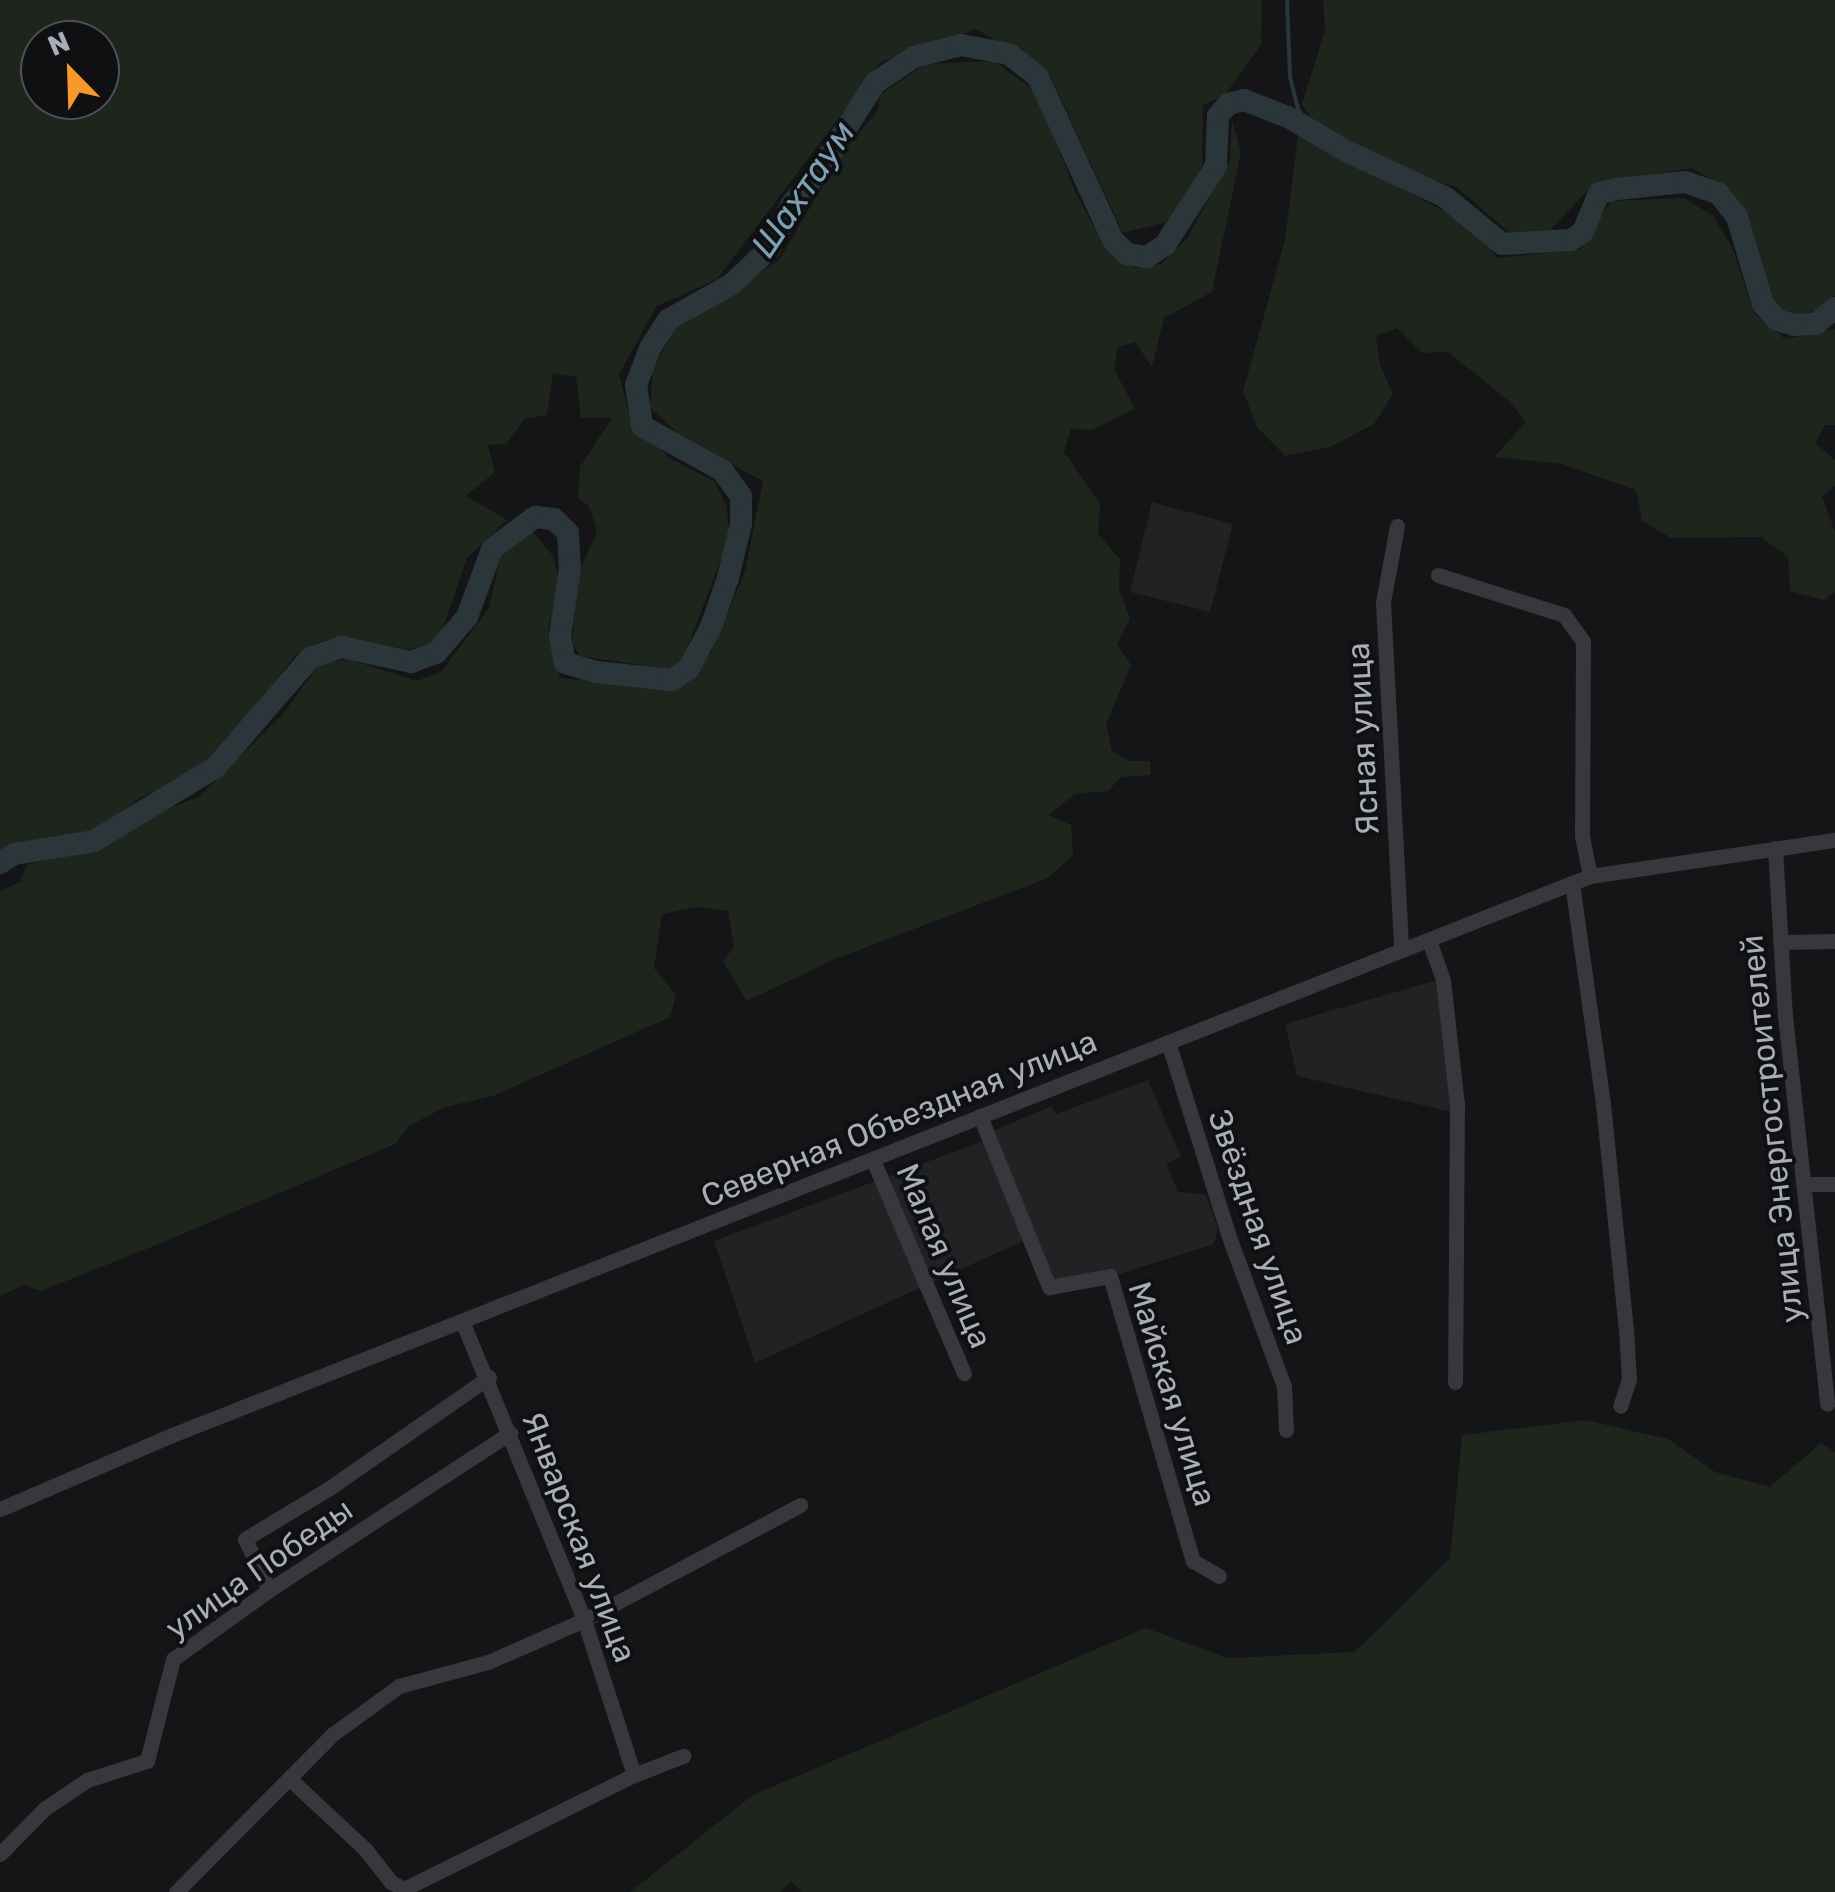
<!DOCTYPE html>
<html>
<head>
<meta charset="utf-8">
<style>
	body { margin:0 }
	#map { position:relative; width:1835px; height:1892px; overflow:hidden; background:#151517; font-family:Rubik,sans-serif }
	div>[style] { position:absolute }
	.built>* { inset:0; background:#212224 }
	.green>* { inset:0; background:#1d251d }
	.stream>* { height:4px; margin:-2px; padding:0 2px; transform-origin:2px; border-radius:2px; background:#2b363b }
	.river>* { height:22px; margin:-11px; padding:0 11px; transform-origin:11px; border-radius:11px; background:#2b363b }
	.minor>* { height:15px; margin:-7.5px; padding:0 7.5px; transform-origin:7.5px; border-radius:7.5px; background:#36383c }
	span { translate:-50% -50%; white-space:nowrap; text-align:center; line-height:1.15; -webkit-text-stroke:8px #101012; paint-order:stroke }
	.street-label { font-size:32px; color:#a7aeb8 }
	.water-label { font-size:35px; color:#7da1b4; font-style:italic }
	.north { position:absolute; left:20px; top:20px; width:100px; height:100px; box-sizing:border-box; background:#101012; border:2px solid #4c4f54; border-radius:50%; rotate:337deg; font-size:28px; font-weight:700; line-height:40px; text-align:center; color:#a7aeb8 }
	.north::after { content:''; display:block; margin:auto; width:35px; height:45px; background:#f7982d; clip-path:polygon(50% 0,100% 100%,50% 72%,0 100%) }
</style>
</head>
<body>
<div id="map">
	<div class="built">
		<i style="clip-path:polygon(1152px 502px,1233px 524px,1210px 612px,1130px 592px)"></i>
		<i style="clip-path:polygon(1437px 980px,1452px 1112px,1297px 1076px,1285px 1024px)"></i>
		<i style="clip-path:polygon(1148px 1080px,1181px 1157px,1166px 1164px,1178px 1192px,1206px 1195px,1218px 1229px,1214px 1244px,1047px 1297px,1023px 1241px,755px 1363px,714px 1241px,994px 1137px,993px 1131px,1052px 1106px,1056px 1114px)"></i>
	</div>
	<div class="green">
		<i style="clip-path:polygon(evenodd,0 0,1262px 0,1261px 45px,1225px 95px,1203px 105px,1202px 166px,1170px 221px,1123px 233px,1049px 73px,976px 29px,881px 62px,717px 279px,657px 306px,619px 374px,630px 417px,669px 458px,714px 481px,727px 507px,729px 538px,682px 662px,667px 669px,579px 656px,572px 641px,578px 575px,597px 531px,589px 506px,578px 498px,580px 467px,612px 418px,581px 418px,576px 377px,553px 373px,547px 415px,524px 419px,506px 444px,488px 445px,495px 472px,466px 496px,507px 520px,467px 558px,442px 631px,427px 647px,405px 649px,342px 636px,317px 643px,295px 655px,236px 738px,182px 779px,141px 797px,96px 831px,15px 844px,0 855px,0 0,40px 40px,100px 40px,100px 100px,40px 100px,40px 40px)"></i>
		<i style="clip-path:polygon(1323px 0,1835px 0,1835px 295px,1826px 306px,1802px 316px,1781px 313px,1766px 301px,1742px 216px,1723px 186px,1692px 168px,1594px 184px,1545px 235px,1510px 233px,1458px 188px,1387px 164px,1310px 117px,1302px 104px,1325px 31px)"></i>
		<i style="clip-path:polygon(994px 61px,1036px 92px,1077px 196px,1106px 248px,1135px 268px,1161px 264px,1187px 238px,1230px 160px,1232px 120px,1241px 152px,1212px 292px,1164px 318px,1152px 367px,1135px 342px,1118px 347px,1114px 369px,1135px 409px,1092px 430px,1071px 429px,1064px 452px,1100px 504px,1098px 534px,1120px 559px,1119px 588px,1130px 619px,1117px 644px,1131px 665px,1106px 724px,1112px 751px,1130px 761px,1150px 761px,1150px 775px,1121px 777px,1108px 791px,1075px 794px,1048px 815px,1071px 825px,1073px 855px,1048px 878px,835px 959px,747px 1001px,723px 962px,734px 946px,728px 911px,696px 907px,662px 914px,654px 968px,676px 995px,670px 1017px,493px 1096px,445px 1107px,409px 1126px,395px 1144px,161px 1243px,41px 1291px,24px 1285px,0 1296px,0 891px,20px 882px,27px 864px,76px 854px,158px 812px,199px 797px,282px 715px,320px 664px,348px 659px,417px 681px,442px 671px,489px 608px,501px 553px,532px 531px,553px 556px,559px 583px,548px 631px,560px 678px,674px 689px,710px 654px,745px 572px,763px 481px,683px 438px,650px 407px,653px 369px,674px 330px,779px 260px,841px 155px,878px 110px,880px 95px,926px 64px)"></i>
		<i style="clip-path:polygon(1298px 134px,1474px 227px,1497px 258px,1579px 250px,1611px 201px,1684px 198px,1713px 216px,1732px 247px,1754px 313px,1785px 339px,1835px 329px,1835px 425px,1825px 425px,1815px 443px,1835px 460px,1835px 486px,1822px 496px,1835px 532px,1835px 592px,1824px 600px,1790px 591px,1788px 557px,1761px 537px,1671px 538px,1642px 521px,1636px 490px,1562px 464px,1494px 457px,1526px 422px,1509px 401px,1448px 352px,1422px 353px,1397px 328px,1376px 336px,1380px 365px,1393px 394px,1374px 424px,1330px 447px,1285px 456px,1257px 427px,1243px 391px,1285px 240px)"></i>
		<i style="clip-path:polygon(1585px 1420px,1668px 1439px,1715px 1472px,1770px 1487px,1821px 1443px,1835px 1452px,1835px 1892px,801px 1892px,792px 1881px,780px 1892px,630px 1892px,753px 1795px,1146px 1628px,1228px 1658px,1355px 1652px,1450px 1558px,1462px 1435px)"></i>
	</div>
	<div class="stream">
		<i style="left:1287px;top:0;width:77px;rotate:87.8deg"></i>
		<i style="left:1290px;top:77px;width:33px;rotate:76deg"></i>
		<i style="left:1298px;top:109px;width:25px;rotate:58deg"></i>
	</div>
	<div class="river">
		<i style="left:0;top:863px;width:17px;rotate:-33deg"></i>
		<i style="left:14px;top:854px;width:81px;rotate:-9.2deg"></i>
		<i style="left:94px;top:841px;width:143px;rotate:-31.2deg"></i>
		<i style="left:216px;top:767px;width:144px;rotate:-49.2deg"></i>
		<i style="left:310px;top:658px;width:34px;rotate:-19deg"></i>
		<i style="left:342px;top:647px;width:71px;rotate:12.3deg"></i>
		<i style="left:411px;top:662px;width:27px;rotate:-20deg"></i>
		<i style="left:436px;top:653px;width:48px;rotate:-49.3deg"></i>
		<i style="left:467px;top:617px;width:72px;rotate:-69.8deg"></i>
		<i style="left:492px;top:549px;width:54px;rotate:-36.7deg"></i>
		<i style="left:535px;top:517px;width:19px;rotate:6deg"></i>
		<i style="left:554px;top:519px;width:20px;rotate:45deg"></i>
		<i style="left:568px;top:533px;width:35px;rotate:87deg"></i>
		<i style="left:570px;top:568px;width:69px;rotate:98.4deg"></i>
		<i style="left:560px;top:636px;width:27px;rotate:80deg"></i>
		<i style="left:565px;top:663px;width:32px;rotate:16deg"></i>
		<i style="left:596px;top:672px;width:76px;rotate:6deg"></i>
		<i style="left:672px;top:680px;width:21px;rotate:-35deg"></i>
		<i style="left:689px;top:668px;width:47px;rotate:-61.8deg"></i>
		<i style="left:711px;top:627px;width:52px;rotate:-70.9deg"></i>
		<i style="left:728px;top:578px;width:56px;rotate:-76.5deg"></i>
		<i style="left:741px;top:524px;width:28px;rotate:-90deg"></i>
		<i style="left:741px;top:496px;width:31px;rotate:-126deg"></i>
		<i style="left:723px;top:471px;width:93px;rotate:-150.9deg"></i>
		<i style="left:642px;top:426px;width:41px;rotate:-98.3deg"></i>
		<i style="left:636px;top:385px;width:40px;rotate:-69deg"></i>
		<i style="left:650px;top:348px;width:33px;rotate:-57deg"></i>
		<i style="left:668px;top:320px;width:73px;rotate:-29.4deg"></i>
		<i style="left:732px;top:284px;width:52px;rotate:-43.5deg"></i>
		<i style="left:770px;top:248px;width:48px;rotate:-64deg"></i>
		<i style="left:791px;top:205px;width:44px;rotate:-50.5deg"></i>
		<i style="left:819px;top:171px;width:104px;rotate:-57.5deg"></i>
		<i style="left:875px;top:83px;width:47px;rotate:-33.7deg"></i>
		<i style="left:914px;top:57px;width:49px;rotate:-14.3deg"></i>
		<i style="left:961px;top:45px;width:49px;rotate:10.6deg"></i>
		<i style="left:1009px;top:54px;width:37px;rotate:38deg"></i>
		<i style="left:1038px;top:77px;width:179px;rotate:65.3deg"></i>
		<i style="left:1113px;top:240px;width:20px;rotate:45deg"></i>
		<i style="left:1127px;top:254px;width:20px;rotate:9deg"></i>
		<i style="left:1147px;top:257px;width:22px;rotate:-34deg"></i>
		<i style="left:1165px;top:245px;width:94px;rotate:-57.2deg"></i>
		<i style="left:1216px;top:166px;width:50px;rotate:-87.7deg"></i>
		<i style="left:1218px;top:116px;width:16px;rotate:-50deg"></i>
		<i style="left:1228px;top:104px;width:16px;rotate:-14deg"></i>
		<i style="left:1244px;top:100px;width:49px;rotate:21.4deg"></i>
		<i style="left:1290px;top:118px;width:65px;rotate:30.5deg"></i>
		<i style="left:1346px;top:151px;width:109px;rotate:24.9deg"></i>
		<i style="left:1445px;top:197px;width:74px;rotate:39.5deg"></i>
		<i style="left:1502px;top:244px;width:69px;rotate:-3.3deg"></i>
		<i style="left:1571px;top:240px;width:14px;rotate:-34deg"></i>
		<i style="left:1583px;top:232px;width:42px;rotate:-67.7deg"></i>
		<i style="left:1599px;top:193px;width:18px;rotate:-13deg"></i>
		<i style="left:1617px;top:189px;width:68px;rotate:-5.9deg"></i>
		<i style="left:1685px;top:182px;width:36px;rotate:19deg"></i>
		<i style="left:1719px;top:194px;width:29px;rotate:52deg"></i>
		<i style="left:1737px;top:217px;width:91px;rotate:73.4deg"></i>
		<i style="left:1763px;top:304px;width:21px;rotate:49deg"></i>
		<i style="left:1777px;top:320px;width:18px;rotate:16deg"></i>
		<i style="left:1794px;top:325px;width:22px;rotate:-3deg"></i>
		<i style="left:1816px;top:324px;width:25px;rotate:-40deg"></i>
	</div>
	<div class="minor">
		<i style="left:1397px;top:526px;width:77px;rotate:100.4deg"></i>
		<i style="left:1383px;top:602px;width:348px;rotate:87deg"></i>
		<i style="left:1438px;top:575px;width:132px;rotate:17.6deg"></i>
		<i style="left:1564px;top:615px;width:32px;rotate:54deg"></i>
		<i style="left:1583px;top:641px;width:195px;rotate:90.3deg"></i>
		<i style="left:1582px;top:836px;width:41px;rotate:78.7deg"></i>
		<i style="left:1775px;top:848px;width:167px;rotate:86.6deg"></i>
		<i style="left:1785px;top:1015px;width:391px;rotate:83.8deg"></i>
		<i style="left:1572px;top:883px;width:223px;rotate:82deg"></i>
		<i style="left:1603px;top:1104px;width:226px;rotate:84.2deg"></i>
		<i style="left:1626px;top:1329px;width:50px;rotate:86.6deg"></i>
		<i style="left:1629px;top:1379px;width:28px;rotate:108deg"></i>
		<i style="left:1429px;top:940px;width:42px;rotate:70.7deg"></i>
		<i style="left:1443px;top:980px;width:125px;rotate:83.6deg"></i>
		<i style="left:1457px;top:1104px;width:278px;rotate:90.4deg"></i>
		<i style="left:1780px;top:942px;width:55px;rotate:-1deg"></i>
		<i style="left:1168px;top:1042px;width:201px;rotate:72.6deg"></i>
		<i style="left:1228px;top:1234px;width:162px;rotate:69.8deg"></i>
		<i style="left:1284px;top:1386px;width:44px;rotate:87.4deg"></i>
		<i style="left:980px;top:1116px;width:184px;rotate:68deg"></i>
		<i style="left:1049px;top:1287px;width:62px;rotate:-10.2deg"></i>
		<i style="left:1110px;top:1276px;width:297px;rotate:73.8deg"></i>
		<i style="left:1193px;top:1561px;width:30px;rotate:30deg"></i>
		<i style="left:873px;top:1160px;width:232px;rotate:66.9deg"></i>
		<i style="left:1803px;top:1184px;width:32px"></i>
		<i style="left:463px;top:1323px;width:321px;rotate:67.8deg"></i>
		<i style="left:584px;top:1620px;width:163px;rotate:72.1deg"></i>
		<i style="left:0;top:1509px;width:187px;rotate:-23.3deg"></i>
		<i style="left:172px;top:1435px;width:1505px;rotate:-21.52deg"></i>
		<i style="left:1572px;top:883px;width:19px;rotate:-21deg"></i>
		<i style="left:1590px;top:876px;width:248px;rotate:-8.4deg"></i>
		<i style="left:269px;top:1590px;width:56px;rotate:-115.2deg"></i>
		<i style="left:245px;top:1539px;width:97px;rotate:-31.1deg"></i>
		<i style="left:328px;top:1489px;width:196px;rotate:-34.8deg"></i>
		<i style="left:292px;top:1781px;width:100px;rotate:43deg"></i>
		<i style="left:365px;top:1849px;width:42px;rotate:51.8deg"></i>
		<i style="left:391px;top:1882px;width:15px;rotate:28deg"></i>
		<i style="left:404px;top:1889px;width:257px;rotate:-26.4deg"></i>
		<i style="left:634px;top:1775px;width:53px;rotate:-21.2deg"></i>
		<i style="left:0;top:1854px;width:63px;rotate:-45.6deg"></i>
		<i style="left:44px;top:1809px;width:52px;rotate:-34deg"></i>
		<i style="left:87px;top:1780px;width:63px;rotate:-17.6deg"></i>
		<i style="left:147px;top:1761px;width:105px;rotate:-75.7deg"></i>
		<i style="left:173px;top:1659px;width:118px;rotate:-35.7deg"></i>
		<i style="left:269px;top:1590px;width:288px;rotate:-33.1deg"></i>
		<i style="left:176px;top:1892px;width:223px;rotate:-45.2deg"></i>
		<i style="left:333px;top:1734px;width:82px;rotate:-36deg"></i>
		<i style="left:399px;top:1686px;width:92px;rotate:-15.1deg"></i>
		<i style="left:488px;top:1662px;width:105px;rotate:-23.6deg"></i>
		<i style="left:584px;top:1620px;width:245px;rotate:-28deg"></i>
	</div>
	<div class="street-label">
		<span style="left:1363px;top:739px;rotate:-93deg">Ясная улица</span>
		<span style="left:899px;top:1119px;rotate:-22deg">Северная Объездная улица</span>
		<span style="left:1772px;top:1129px;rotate:-96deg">улица Энергостроителей</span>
		<span style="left:1258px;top:1227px;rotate:71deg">Звёздная улица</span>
		<span style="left:944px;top:1256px;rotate:67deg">Малая улица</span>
		<span style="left:1172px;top:1394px;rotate:73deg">Майская улица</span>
		<span style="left:579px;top:1537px;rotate:69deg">Январская улица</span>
		<span style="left:259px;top:1569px;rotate:-35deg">улица Победы</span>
	</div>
	<div class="water-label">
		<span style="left:803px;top:189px;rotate:-56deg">Шахтаум</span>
	</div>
	<div class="north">N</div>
</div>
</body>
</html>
